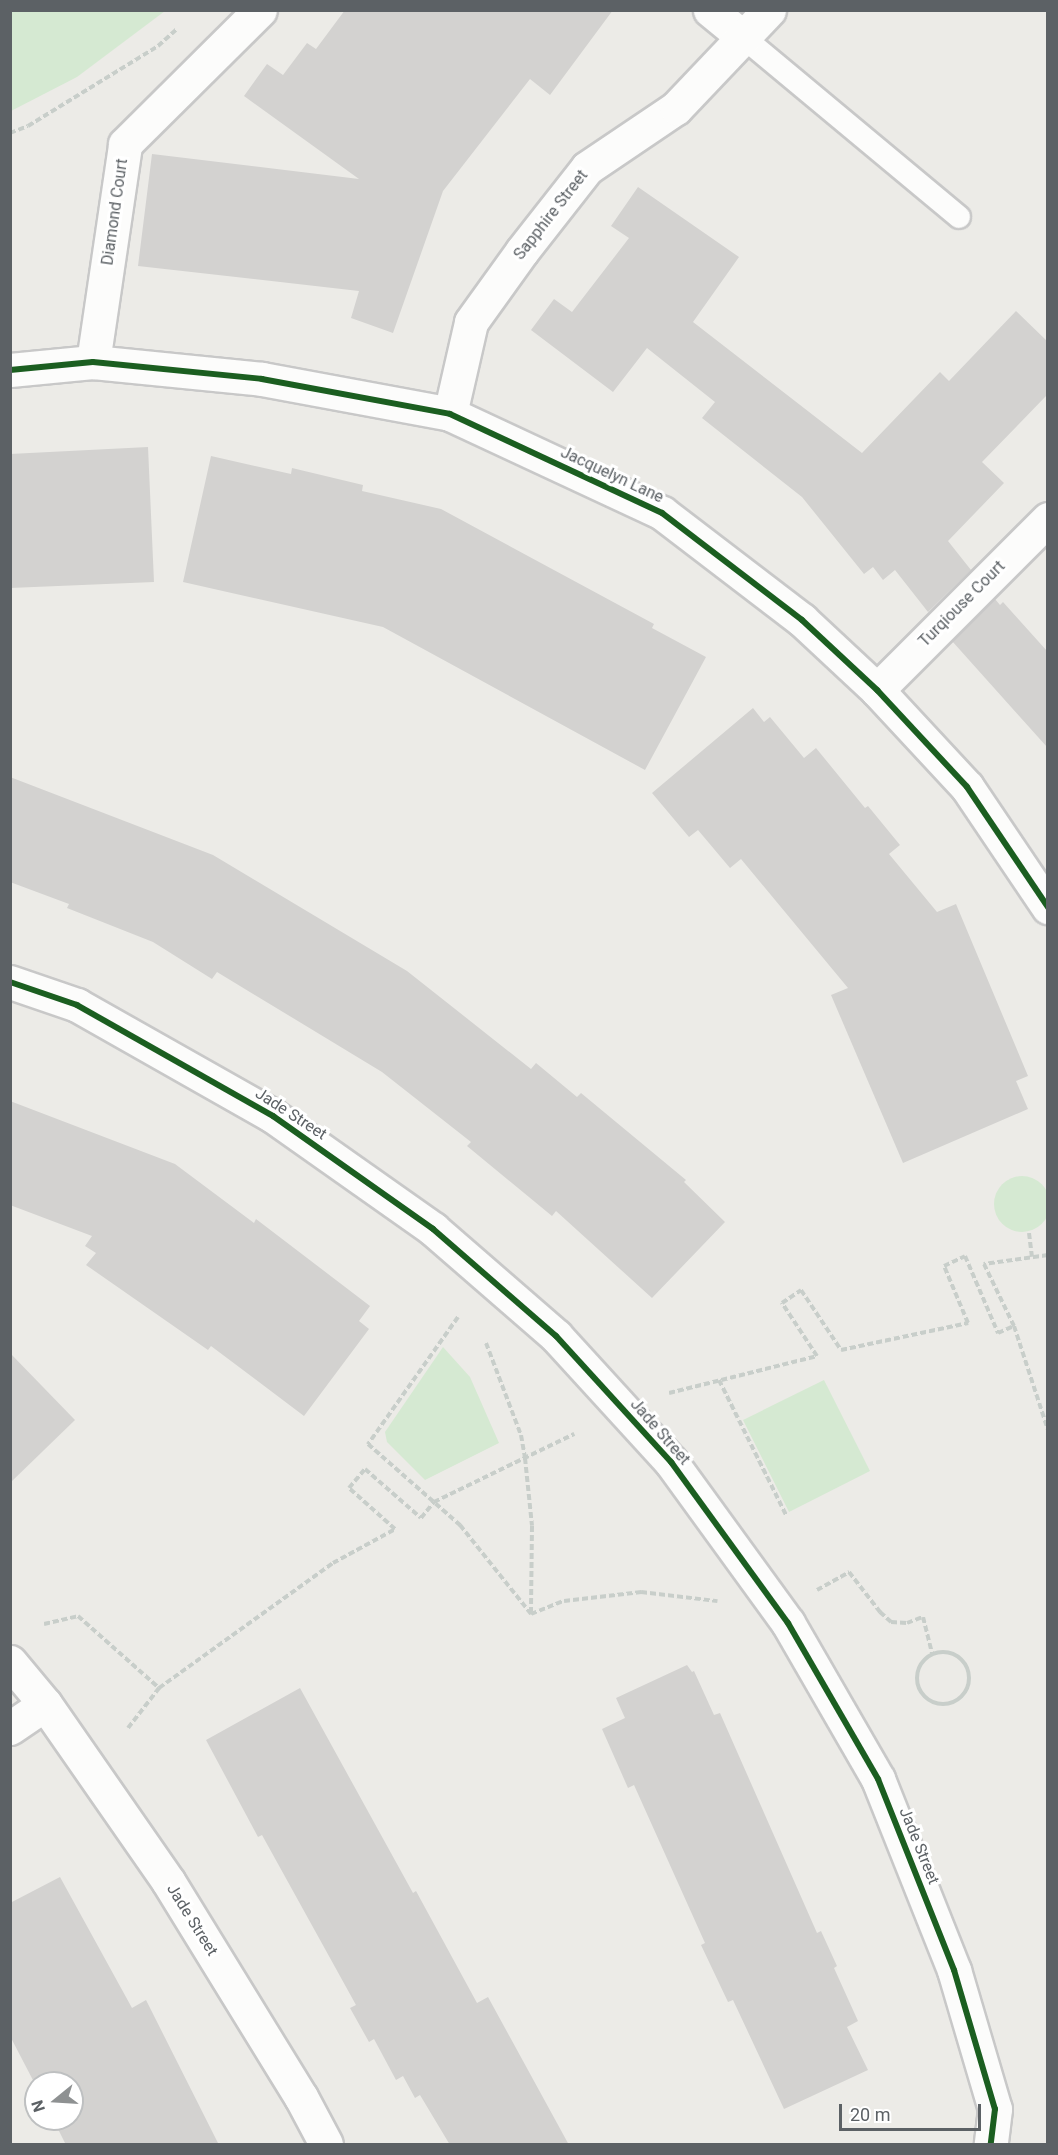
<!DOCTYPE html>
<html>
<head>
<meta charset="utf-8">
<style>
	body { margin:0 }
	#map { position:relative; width:1058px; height:2155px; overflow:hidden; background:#ecebe7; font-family:Roboto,sans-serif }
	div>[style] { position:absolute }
	.green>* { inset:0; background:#d5e9d2 }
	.round { border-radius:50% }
	.building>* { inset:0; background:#d3d2d0 }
	.path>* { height:4px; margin-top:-2px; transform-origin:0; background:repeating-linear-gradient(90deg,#c8ceca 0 6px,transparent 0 9px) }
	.path>.ring { margin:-2px; padding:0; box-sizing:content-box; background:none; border:4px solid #c8ceca; border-radius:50% }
	.roads { filter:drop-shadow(2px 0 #c8c8c8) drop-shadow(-2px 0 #c8c8c8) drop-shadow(0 2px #c8c8c8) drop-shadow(0 -2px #c8c8c8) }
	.lane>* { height:22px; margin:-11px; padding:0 11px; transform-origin:11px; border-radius:11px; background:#fcfcfb }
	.street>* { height:33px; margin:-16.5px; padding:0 16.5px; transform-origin:16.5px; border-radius:16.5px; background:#fcfcfb }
	.cycleway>* { height:6px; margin:-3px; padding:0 3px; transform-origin:3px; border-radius:3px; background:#1b5e20 }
	span { translate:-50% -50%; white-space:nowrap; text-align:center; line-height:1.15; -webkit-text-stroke:6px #fff; paint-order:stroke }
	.street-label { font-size:16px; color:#5c6165 }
	.frame { position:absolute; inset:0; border:12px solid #5c6165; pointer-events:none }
	.north { position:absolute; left:24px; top:2071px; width:60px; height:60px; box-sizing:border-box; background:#fff; border:2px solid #bec0c1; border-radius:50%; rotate:252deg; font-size:16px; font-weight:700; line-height:24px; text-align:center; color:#5c6165 }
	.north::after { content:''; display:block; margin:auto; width:21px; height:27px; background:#8e9192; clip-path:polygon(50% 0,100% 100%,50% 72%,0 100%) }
	.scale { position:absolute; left:839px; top:2104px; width:142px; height:27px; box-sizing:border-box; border:3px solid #5c6165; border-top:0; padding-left:8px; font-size:18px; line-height:21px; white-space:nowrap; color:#5c6165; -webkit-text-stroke:4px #fff; paint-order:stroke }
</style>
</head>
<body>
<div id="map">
	<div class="green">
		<i style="clip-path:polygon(11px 10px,165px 10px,165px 11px,77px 77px,11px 111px)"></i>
		<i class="round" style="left:994px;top:1176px;width:56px;height:56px"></i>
		<i style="clip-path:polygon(443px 1347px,470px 1377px,499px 1443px,425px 1480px,387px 1442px,385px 1432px)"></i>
		<i style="clip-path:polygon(824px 1380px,870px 1471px,789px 1512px,743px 1420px)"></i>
	</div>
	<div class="building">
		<i style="clip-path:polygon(345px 10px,613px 10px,550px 95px,530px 79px,443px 191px,393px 333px,351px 318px,359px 291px,138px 266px,152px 154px,359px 179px,244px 96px,267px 64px,283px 75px,307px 43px,316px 49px)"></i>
		<i style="clip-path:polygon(638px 187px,739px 257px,693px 322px,862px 453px,940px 372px,949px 381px,1016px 311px,1047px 341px,1047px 395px,982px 462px,1004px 483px,948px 541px,971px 570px,928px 612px,895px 570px,883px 580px,873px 567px,864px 574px,802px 497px,702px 418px,715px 402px,647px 348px,613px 392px,531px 330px,554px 299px,572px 312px,629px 238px,611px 226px)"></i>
		<i style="clip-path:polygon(148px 447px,154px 582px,10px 588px,10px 454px)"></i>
		<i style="clip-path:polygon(211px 456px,291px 474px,292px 468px,363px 485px,362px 491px,441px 509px,654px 624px,652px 628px,706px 657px,645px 770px,383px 627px,183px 582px)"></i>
		<i style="clip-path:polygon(995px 599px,1000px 605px,1003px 602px,1047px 651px,1047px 747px,952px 641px)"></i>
		<i style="clip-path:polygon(753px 708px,764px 722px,770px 717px,804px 758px,816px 748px,865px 808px,868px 806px,900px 845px,889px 854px,937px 912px,956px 904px,1028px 1076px,1016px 1081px,1028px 1109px,903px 1163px,831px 995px,848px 988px,741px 859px,730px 868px,698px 830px,689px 837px,652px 793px)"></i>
		<i style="clip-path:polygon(10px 777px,213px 855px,407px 971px,531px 1069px,536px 1063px,577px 1097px,581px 1093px,686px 1180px,684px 1182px,725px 1222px,652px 1298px,556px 1211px,552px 1216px,467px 1146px,471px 1142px,382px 1072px,217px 972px,212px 979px,153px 942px,67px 908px,69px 904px,10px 882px)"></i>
		<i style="clip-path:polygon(10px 1101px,175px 1164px,254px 1223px,256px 1219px,370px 1306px,359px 1321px,369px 1329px,304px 1416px,211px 1346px,208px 1350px,86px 1265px,96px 1253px,85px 1246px,92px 1236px,10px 1205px)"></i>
		<i style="clip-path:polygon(10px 1353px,75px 1420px,10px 1483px)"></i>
		<i style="clip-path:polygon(687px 1665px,692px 1672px,694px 1671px,714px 1715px,720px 1713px,817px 1933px,821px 1931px,837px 1966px,834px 1968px,858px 2021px,847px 2027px,868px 2070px,784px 2109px,733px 2000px,728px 2002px,701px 1945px,705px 1943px,634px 1785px,628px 1788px,602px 1729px,625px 1718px,616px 1698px)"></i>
		<i style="clip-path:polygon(300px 1688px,413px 1893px,416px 1891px,477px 2003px,488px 1997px,569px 2145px,450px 2145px,420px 2095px,415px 2098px,403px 2076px,396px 2080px,374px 2039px,369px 2042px,350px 2008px,356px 2005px,262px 1835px,258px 1837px,206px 1740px)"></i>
		<i style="clip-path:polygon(60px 1877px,132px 2008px,146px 2000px,219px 2145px,66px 2145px,53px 2119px,72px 2119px,72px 2083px,36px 2083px,36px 2086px,10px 2036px,10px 1903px)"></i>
	</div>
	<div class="path">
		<i style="left:10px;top:133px;width:19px;rotate:-21deg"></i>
		<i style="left:28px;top:126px;width:153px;rotate:-31.6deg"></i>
		<i style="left:158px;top:46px;width:25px;rotate:-42deg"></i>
		<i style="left:1029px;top:1233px;width:24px;rotate:83deg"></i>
		<i style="left:1048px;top:1255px;width:65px;rotate:172deg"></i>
		<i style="left:984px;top:1264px;width:69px;rotate:64.2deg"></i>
		<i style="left:1014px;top:1326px;width:109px;rotate:71.9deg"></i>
		<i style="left:458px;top:1317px;width:156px;rotate:125.3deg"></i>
		<i style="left:368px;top:1444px;width:123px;rotate:41.4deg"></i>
		<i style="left:460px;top:1525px;width:114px;rotate:51.4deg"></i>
		<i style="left:531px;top:1614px;width:35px;rotate:-22deg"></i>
		<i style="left:564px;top:1601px;width:78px;rotate:-6.7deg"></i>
		<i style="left:641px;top:1592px;width:77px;rotate:6.8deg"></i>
		<i style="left:486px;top:1343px;width:98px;rotate:69.2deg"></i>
		<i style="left:521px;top:1435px;width:23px;rotate:80deg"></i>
		<i style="left:525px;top:1458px;width:68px;rotate:84.1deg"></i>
		<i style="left:532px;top:1526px;width:87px;rotate:90.7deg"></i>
		<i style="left:719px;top:1380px;width:151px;rotate:63.6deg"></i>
		<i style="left:669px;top:1393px;width:153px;rotate:-14deg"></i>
		<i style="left:817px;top:1356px;width:64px;rotate:-123.4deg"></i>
		<i style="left:782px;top:1303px;width:23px;rotate:-34deg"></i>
		<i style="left:801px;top:1290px;width:72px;rotate:56.3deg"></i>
		<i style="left:841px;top:1350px;width:130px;rotate:-12deg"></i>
		<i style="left:968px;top:1323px;width:62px;rotate:-112.8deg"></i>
		<i style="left:944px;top:1266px;width:23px;rotate:-25deg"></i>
		<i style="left:965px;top:1256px;width:84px;rotate:66.8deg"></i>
		<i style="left:998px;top:1333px;width:17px;rotate:-24deg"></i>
		<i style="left:817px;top:1590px;width:37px;rotate:-29deg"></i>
		<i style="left:849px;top:1572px;width:51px;rotate:52.2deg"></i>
		<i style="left:880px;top:1612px;width:15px;rotate:42deg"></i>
		<i style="left:891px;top:1622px;width:16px;rotate:4deg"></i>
		<i style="left:907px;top:1623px;width:17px;rotate:-21deg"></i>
		<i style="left:923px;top:1617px;width:38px;rotate:76deg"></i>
		<i style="left:44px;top:1624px;width:35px;rotate:-13deg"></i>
		<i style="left:78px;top:1616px;width:108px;rotate:41.6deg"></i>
		<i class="ring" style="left:917px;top:1652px;width:48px;height:48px"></i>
		<i style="left:128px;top:1728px;width:51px;rotate:-52.2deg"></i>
		<i style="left:159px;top:1688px;width:214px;rotate:-35.7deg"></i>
		<i style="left:333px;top:1563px;width:71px;rotate:-28.7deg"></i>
		<i style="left:395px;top:1529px;width:62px;rotate:-138.3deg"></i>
		<i style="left:349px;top:1488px;width:25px;rotate:-50deg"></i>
		<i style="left:365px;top:1469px;width:74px;rotate:41.2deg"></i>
		<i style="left:421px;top:1518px;width:21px;rotate:-51deg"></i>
		<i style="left:434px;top:1502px;width:156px;rotate:-25.9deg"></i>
	</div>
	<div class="roads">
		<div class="lane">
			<i style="left:743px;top:37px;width:281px;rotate:39.8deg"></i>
		</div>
		<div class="street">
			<i style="left:710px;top:10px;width:43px;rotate:39.3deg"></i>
			<i style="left:93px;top:362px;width:220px;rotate:-81.6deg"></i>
			<i style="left:125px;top:144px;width:190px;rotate:-44.8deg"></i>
			<i style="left:10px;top:370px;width:83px;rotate:-5.5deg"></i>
			<i style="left:93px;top:362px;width:170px;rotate:5.7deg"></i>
			<i style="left:262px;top:379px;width:191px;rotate:10.5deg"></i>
			<i style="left:450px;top:414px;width:234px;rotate:25deg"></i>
			<i style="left:662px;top:513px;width:176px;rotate:37.4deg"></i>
			<i style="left:802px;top:620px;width:103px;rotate:43deg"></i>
			<i style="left:877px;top:690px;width:132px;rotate:47.1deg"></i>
			<i style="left:967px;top:787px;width:145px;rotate:56deg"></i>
			<i style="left:450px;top:414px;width:94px;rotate:-77.1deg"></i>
			<i style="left:471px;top:322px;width:87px;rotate:-54.3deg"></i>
			<i style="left:522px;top:251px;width:105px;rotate:-51.9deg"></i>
			<i style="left:587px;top:168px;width:107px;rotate:-34deg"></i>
			<i style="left:676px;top:108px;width:135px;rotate:-46.5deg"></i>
			<i style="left:877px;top:690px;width:242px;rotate:-45deg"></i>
			<i style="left:10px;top:982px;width:71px;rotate:18.9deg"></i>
			<i style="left:77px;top:1005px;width:225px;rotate:29.5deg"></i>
			<i style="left:273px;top:1116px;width:196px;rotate:35.2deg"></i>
			<i style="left:433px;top:1229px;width:163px;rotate:41deg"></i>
			<i style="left:556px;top:1336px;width:171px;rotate:47.6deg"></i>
			<i style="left:671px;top:1462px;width:199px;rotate:54deg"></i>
			<i style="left:788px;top:1623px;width:180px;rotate:60deg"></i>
			<i style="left:878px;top:1779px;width:206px;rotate:68.3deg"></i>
			<i style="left:954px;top:1970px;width:145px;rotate:73.6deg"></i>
			<i style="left:995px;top:2109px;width:35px;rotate:97deg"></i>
			<i style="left:10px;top:1662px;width:55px;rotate:50.2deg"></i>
			<i style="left:45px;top:1704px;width:216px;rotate:55.2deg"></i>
			<i style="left:168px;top:1881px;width:254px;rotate:58.4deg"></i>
			<i style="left:301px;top:2097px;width:53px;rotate:62deg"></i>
			<i style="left:10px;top:1728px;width:42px;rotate:-34.4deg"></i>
		</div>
	</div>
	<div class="cycleway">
		<i style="left:10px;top:370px;width:83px;rotate:-5.5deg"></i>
		<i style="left:93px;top:362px;width:170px;rotate:5.7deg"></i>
		<i style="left:262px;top:379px;width:191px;rotate:10.5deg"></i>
		<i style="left:450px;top:414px;width:234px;rotate:25deg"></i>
		<i style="left:662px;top:513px;width:176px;rotate:37.4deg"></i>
		<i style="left:802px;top:620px;width:103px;rotate:43deg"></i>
		<i style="left:877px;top:690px;width:132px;rotate:47.1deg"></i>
		<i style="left:967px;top:787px;width:145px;rotate:56deg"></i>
		<i style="left:10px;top:982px;width:71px;rotate:18.9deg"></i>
		<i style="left:77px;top:1005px;width:225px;rotate:29.5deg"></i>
		<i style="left:273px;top:1116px;width:196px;rotate:35.2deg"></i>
		<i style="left:433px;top:1229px;width:163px;rotate:41deg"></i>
		<i style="left:556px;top:1336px;width:171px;rotate:47.6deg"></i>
		<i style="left:671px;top:1462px;width:199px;rotate:54deg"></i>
		<i style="left:788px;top:1623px;width:180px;rotate:60deg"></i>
		<i style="left:878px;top:1779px;width:206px;rotate:68.3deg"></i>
		<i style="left:954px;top:1970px;width:145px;rotate:73.6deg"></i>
		<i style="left:995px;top:2109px;width:35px;rotate:97deg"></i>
	</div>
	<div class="street-label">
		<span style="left:115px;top:212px;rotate:-82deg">Diamond Court</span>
		<span style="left:551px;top:215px;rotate:-52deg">Sapphire Street</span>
		<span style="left:612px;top:475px;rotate:25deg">Jacquelyn Lane</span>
		<span style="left:962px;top:604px;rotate:-45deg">Turqiouse Court</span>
		<span style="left:291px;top:1114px;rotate:33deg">Jade Street</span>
		<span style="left:660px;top:1432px;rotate:49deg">Jade Street</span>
		<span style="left:919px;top:1846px;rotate:68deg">Jade Street</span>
		<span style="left:192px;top:1920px;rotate:58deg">Jade Street</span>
	</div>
	<div class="frame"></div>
	<div class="north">N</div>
	<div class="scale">20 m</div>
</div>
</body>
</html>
